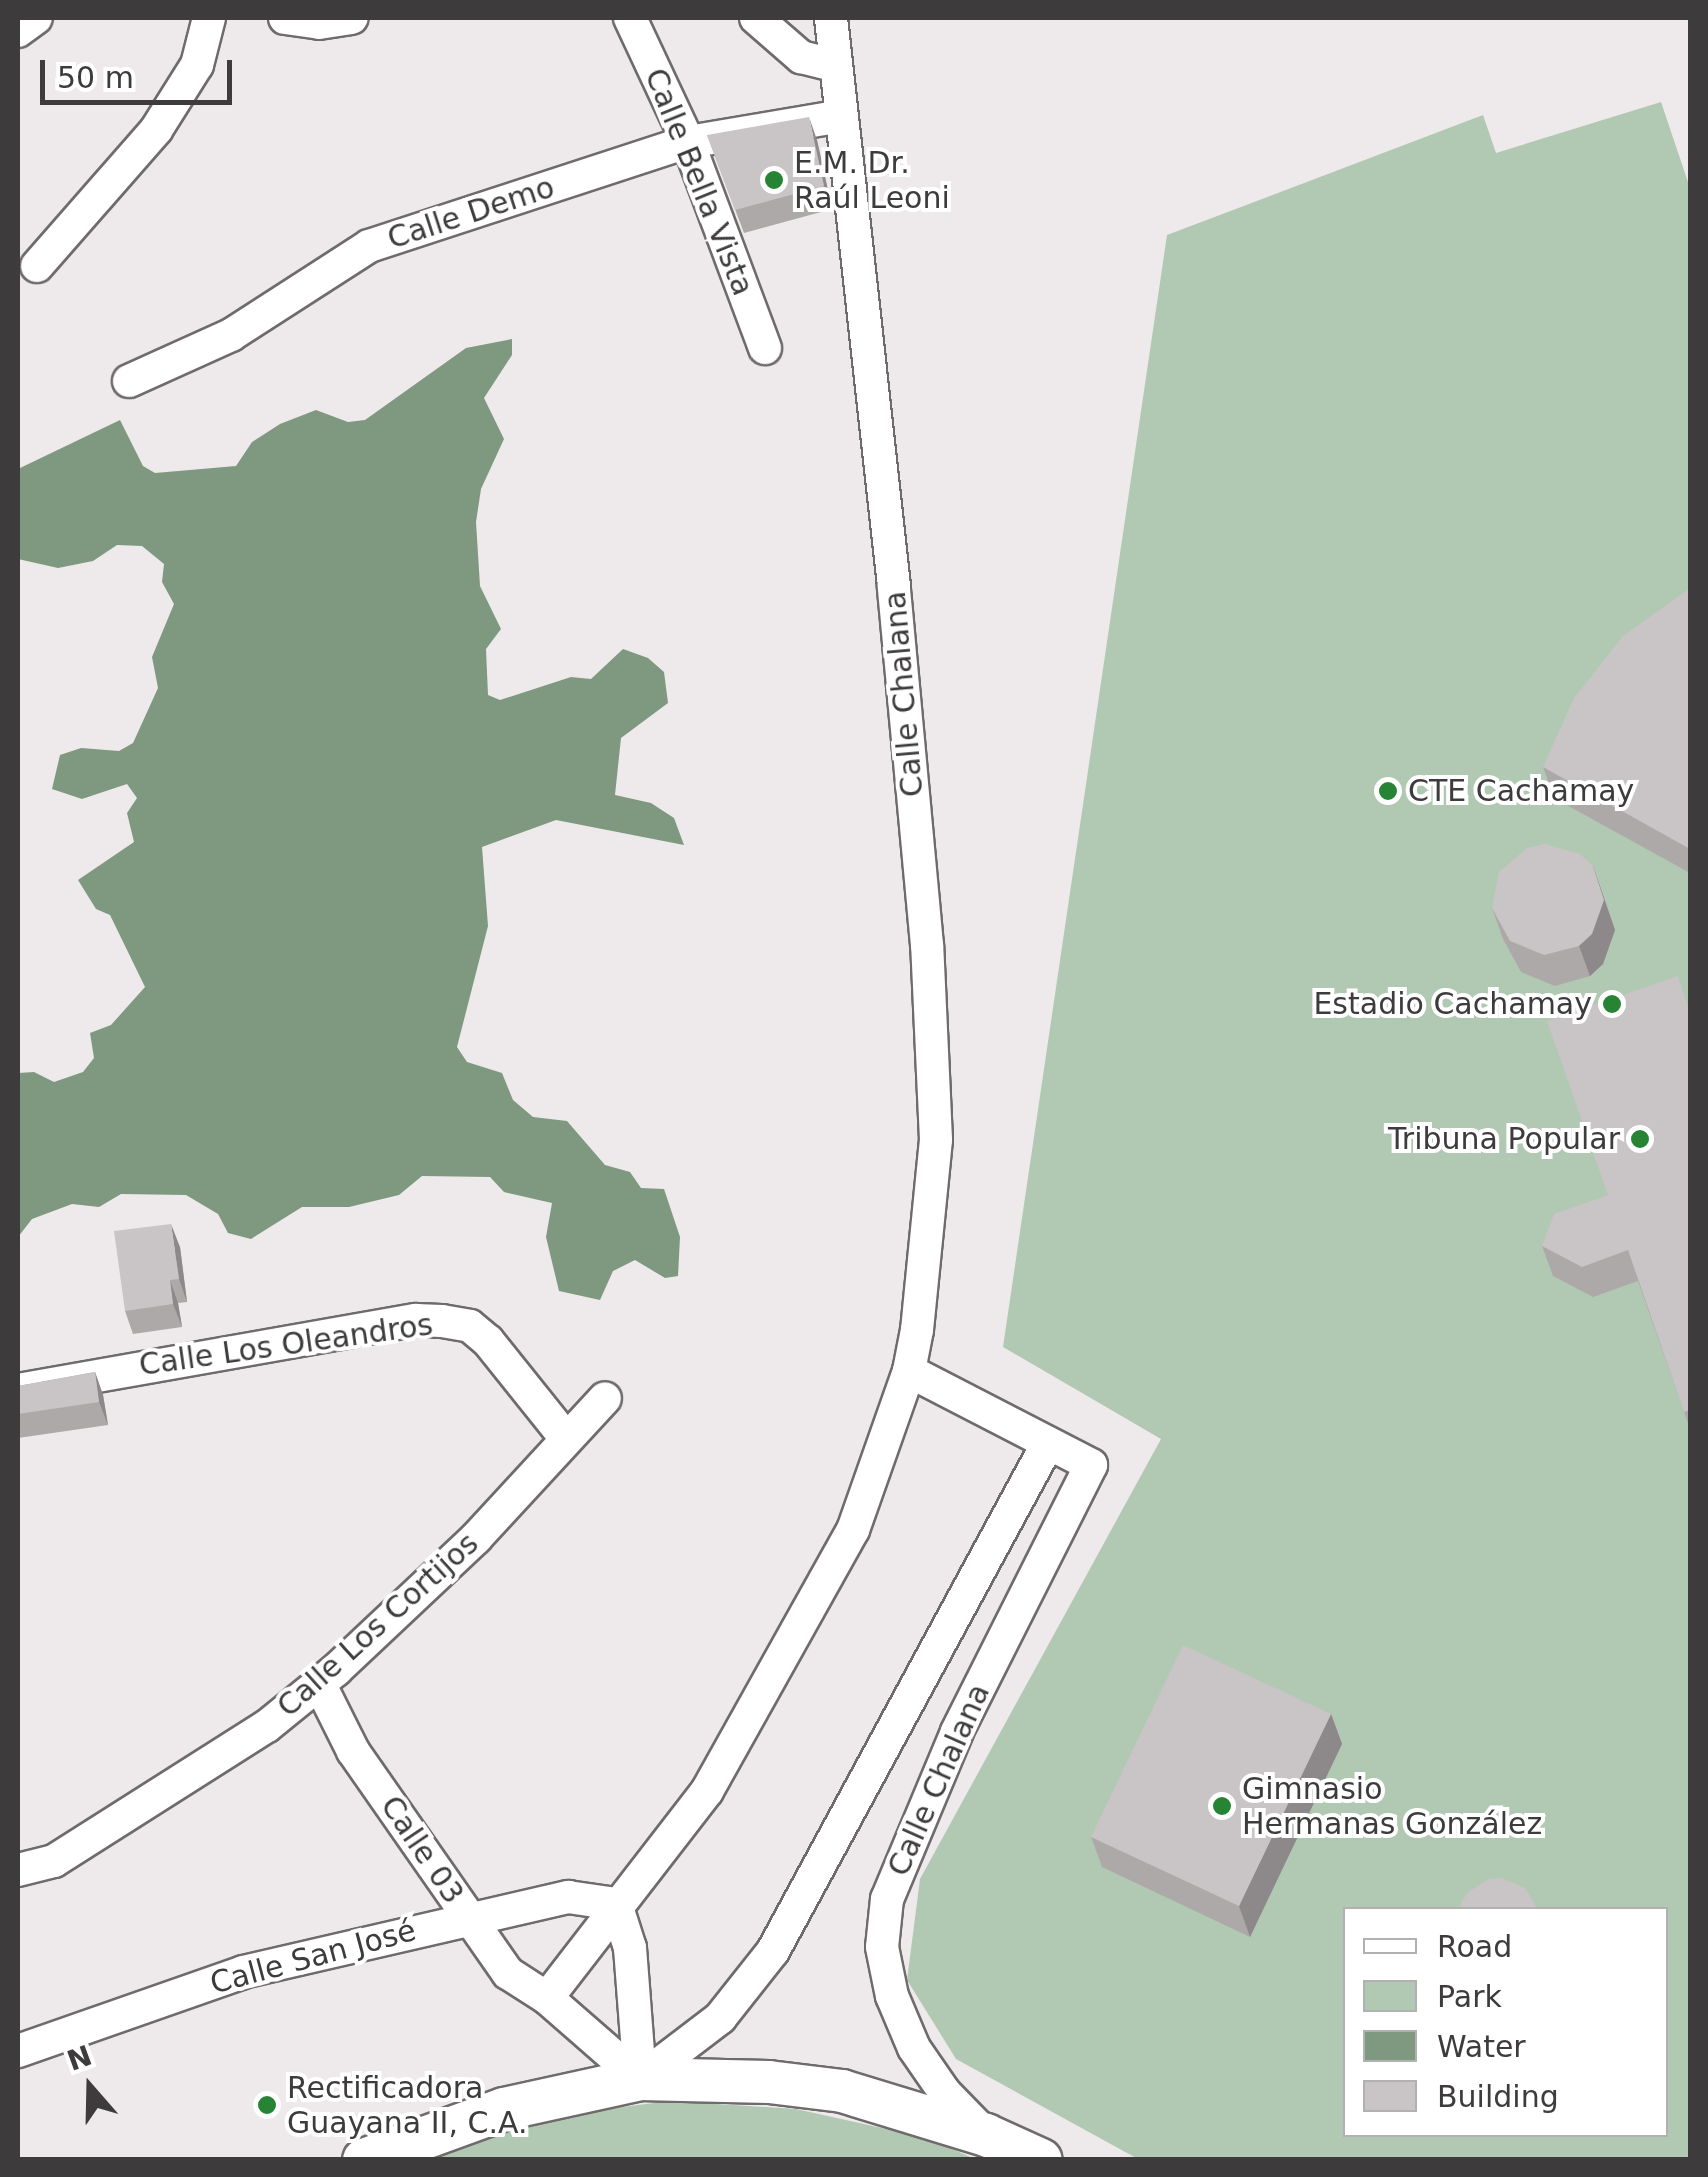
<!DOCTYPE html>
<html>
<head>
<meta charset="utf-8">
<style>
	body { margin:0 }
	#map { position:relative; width:1708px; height:2177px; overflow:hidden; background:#eee9eb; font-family:"DejaVu Sans",sans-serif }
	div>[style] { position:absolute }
	.green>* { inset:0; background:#b1c9b2 }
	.water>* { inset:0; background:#7e997f }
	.roads { filter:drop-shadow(2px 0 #6f6b6c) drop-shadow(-2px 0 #6f6b6c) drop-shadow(0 2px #6f6b6c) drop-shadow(0 -2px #6f6b6c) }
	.minor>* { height:32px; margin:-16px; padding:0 16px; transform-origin:16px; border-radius:16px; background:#fff }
	.major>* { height:42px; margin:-21px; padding:0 21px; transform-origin:21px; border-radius:21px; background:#fff }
	.wall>* { inset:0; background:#ada9a9 }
	.shaded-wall>* { inset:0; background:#8d898a }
	.building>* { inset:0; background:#c9c4c5 }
	.dots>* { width:28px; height:28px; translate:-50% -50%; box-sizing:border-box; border:5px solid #fff; border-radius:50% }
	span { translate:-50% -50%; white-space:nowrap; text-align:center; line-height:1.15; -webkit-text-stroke:8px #fff; paint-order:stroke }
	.poi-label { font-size:30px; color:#3d3b3c }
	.left { translate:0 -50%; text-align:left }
	.right { translate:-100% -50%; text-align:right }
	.street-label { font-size:30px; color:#3d3b3c }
	.frame { position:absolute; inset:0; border:20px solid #3d3b3c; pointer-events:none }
	.legend { position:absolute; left:1343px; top:1907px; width:325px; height:230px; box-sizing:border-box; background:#fff; border:2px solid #b1b1b1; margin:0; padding:12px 18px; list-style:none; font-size:30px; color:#3d3b3c }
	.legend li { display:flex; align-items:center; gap:20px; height:50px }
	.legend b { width:50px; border:2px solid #b1b1b1 }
	.north { position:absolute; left:40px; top:2037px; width:100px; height:100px; -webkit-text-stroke:8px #fff; paint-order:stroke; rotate:340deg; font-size:28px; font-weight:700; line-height:40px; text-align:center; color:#3d3b3c }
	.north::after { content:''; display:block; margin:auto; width:35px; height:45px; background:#3d3b3c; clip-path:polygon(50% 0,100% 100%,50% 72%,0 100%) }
	.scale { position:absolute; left:40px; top:60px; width:192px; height:45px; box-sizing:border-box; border:5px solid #3d3b3c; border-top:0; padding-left:12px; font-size:30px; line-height:35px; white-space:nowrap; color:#3d3b3c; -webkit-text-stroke:8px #fff; paint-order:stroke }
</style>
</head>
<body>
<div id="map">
	<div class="green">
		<i style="clip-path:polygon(evenodd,1661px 102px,1690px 188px,1690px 2159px,1138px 2159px,956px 2059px,907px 1980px,920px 1879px,1161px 1439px,1003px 1347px,1167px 235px,1483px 115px,1496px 153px,1661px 102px,1346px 1910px,1666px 1910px,1666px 2134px,1346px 2134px,1346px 1910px)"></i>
		<i style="clip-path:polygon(670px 2101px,796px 2109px,927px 2138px,975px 2159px,408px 2160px,534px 2118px)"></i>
	</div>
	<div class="water">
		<i style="clip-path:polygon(512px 339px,512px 355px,484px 398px,504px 439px,481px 489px,476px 522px,480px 586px,501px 629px,486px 649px,488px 695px,500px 700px,571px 677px,591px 679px,623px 649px,648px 658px,664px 672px,668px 703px,621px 738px,615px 795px,651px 803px,674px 818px,684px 845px,556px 820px,482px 847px,488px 926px,457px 1047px,467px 1062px,502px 1073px,513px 1100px,533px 1117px,567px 1121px,605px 1165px,630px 1172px,641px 1188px,664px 1189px,680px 1237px,678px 1276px,665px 1278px,635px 1260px,613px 1271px,600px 1300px,559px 1291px,546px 1237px,552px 1203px,504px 1192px,490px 1177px,422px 1176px,399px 1195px,349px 1207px,302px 1207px,251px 1239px,228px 1233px,218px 1214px,186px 1195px,121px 1194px,99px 1207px,72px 1204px,32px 1219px,18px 1237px,18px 1073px,34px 1072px,54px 1082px,83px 1072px,94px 1058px,90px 1033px,111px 1025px,145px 987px,110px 915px,96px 909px,78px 880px,134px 842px,127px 813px,137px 798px,127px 784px,82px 799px,52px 789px,60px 755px,81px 748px,119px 751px,133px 743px,158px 688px,152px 657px,174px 604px,162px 582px,164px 564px,142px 546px,117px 545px,93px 561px,58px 568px,18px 559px,18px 469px,120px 420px,143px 466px,155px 473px,236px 466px,252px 442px,280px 424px,316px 410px,348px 422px,365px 420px,466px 348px)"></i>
	</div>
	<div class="roads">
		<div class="minor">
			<i style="left:285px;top:18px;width:34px;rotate:8deg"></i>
			<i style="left:319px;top:23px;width:33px;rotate:-9deg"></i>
			<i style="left:630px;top:18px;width:137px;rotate:64.9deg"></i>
			<i style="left:688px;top:142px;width:220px;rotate:69.5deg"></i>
			<i style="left:756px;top:18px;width:60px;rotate:40.9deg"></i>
			<i style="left:801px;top:57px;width:36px;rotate:14deg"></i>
			<i style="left:18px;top:31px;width:22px;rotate:-36deg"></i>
			<i style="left:37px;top:266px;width:181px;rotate:-48.8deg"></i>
			<i style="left:156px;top:130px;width:77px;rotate:-57.8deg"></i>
			<i style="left:197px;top:65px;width:49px;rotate:-75.7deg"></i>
			<i style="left:129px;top:381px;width:112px;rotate:-24.3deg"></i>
			<i style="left:231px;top:335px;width:164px;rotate:-32.8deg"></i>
			<i style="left:369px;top:246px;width:336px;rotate:-18.1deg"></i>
			<i style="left:688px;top:142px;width:155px;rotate:-9.6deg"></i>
			<i style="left:909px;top:1371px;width:205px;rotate:27.3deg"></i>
			<i style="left:1091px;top:1465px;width:299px;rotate:116.7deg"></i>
			<i style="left:957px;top:1732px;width:181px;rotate:112.7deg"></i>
			<i style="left:887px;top:1899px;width:48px;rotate:95.9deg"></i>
			<i style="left:882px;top:1947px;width:50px;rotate:78.5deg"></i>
			<i style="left:892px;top:1996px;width:56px;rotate:67.1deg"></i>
			<i style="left:914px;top:2048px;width:55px;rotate:55.4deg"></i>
			<i style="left:945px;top:2093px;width:57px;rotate:45.7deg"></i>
			<i style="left:18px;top:1390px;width:404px;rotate:-10deg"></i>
			<i style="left:416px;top:1320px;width:26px;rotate:2deg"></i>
			<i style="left:442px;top:1321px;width:28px;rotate:10deg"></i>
			<i style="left:470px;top:1326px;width:23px;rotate:40deg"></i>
			<i style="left:488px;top:1341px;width:123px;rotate:51.3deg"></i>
			<i style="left:319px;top:1683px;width:76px;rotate:63.4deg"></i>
			<i style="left:353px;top:1751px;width:271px;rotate:55.1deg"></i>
			<i style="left:508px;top:1973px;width:46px;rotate:32.7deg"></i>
			<i style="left:547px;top:1998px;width:123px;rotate:41.1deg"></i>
			<i style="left:18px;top:1870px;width:37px;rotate:-14deg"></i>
			<i style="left:54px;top:1861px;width:252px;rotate:-32.4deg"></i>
			<i style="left:267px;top:1726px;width:89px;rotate:-39.1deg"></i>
			<i style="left:336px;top:1670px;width:192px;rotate:-43.3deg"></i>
			<i style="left:476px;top:1538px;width:190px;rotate:-47.3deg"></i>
			<i style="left:547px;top:1998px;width:262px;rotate:-52.3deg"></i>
			<i style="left:707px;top:1791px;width:299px;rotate:-60.8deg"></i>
			<i style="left:853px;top:1530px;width:169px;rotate:-70.6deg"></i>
			<i style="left:909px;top:1371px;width:42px;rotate:-79deg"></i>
			<i style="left:917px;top:1330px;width:191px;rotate:-84.3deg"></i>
			<i style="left:936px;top:1140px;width:195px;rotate:-92.6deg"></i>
			<i style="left:927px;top:945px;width:361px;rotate:-95.3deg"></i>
			<i style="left:894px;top:586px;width:571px;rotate:-96.33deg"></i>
			<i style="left:18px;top:2051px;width:238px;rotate:-19.3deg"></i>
			<i style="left:243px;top:1972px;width:334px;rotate:-13deg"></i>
			<i style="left:568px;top:1897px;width:49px;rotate:8.3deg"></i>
			<i style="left:616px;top:1904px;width:46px;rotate:72.3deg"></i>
			<i style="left:630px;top:1948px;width:131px;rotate:85.6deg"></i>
			<i style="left:640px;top:2079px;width:101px;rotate:-37.3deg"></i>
			<i style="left:720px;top:2018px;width:85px;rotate:-51.7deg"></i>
			<i style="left:773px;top:1951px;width:575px;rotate:-61.56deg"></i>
		</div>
		<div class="major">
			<i style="left:364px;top:2160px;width:149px;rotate:-20deg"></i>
			<i style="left:504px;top:2109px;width:139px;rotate:-12.4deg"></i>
			<i style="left:640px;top:2079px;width:129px;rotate:1.3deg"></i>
			<i style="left:769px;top:2082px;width:74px;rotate:7deg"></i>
			<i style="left:842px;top:2091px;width:151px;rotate:17deg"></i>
			<i style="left:986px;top:2135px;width:60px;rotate:24.4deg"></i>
		</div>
	</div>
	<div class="wall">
		<i style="clip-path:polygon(707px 135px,817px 140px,832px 209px,744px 233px)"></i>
		<i style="clip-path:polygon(1690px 588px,1690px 873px,1554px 798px,1543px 767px)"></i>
		<i style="clip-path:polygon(1593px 866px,1615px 930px,1603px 964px,1590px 976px,1555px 986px,1521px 972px,1503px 939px,1492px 908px)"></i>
		<i style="clip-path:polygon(1690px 1011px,1690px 1429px,1638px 1281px,1593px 1297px,1553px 1276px,1542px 1246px,1608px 1195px)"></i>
		<i style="clip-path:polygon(180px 1247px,187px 1302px,178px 1303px,182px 1327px,133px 1334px,125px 1311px)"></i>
		<i style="clip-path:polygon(95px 1372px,103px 1395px,108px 1425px,18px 1438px,18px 1386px)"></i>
		<i style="clip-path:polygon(1331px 1714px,1342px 1744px,1250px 1937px,1102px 1867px,1091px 1837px)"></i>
	</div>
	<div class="shaded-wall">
		<i style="clip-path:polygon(809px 117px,817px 140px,832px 209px,824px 186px)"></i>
		<i style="clip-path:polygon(1593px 866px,1615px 930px,1603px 964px,1590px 976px,1579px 946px)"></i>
		<i style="clip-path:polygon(171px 1224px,180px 1247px,187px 1302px,179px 1279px)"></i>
		<i style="clip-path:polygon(170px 1280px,178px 1303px,182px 1327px,173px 1304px)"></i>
		<i style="clip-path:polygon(95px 1372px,103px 1395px,108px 1425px,99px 1402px)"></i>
		<i style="clip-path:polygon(1331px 1714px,1342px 1744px,1250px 1937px,1239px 1906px)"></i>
	</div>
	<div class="building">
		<i style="clip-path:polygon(809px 117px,824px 186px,735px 210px,707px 135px)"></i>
		<i style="clip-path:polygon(1690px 588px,1690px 849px,1543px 767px,1574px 698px,1623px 636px)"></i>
		<i style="clip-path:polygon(1545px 844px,1580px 854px,1593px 866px,1604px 900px,1592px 934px,1579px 946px,1544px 955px,1510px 941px,1492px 908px,1499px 872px,1527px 848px)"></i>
		<i style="clip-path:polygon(1678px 976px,1690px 1013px,1690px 1410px,1684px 1412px,1628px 1250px,1582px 1267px,1542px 1246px,1554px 1214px,1608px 1195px,1547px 1021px)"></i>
		<i style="clip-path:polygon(171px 1224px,179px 1279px,170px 1280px,173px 1304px,125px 1311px,114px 1231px)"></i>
		<i style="clip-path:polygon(95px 1372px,99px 1402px,18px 1414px,18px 1386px)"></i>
		<i style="clip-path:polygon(1183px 1645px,1331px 1714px,1239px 1906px,1091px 1837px)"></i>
		<i style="clip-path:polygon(1502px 1878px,1525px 1888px,1538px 1910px,1460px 1910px,1461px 1903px,1468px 1892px,1489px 1879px)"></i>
	</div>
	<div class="dots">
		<i style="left:774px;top:180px;background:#288435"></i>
		<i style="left:1388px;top:791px;background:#288435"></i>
		<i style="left:1612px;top:1004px;background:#288435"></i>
		<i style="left:1640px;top:1139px;background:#288435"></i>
		<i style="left:1222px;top:1806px;background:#288435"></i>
		<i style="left:267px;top:2105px;background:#288435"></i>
	</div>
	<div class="poi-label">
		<span class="left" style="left:794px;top:180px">E.M. Dr.<br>Raúl Leoni</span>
		<span class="left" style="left:1408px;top:791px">CTE Cachamay</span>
		<span class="right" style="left:1592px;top:1004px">Estadio Cachamay</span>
		<span class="right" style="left:1620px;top:1139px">Tribuna Popular</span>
		<span class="left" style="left:1242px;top:1806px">Gimnasio<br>Hermanas González</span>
		<span class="left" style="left:287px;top:2105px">Rectificadora<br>Guayana II, C.A.</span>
	</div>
	<div class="street-label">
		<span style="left:699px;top:182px;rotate:68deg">Calle Bella Vista</span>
		<span style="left:471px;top:213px;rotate:-18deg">Calle Demo</span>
		<span style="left:904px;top:694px;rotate:-95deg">Calle Chalana</span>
		<span style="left:286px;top:1345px;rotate:-8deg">Calle Los Oleandros</span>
		<span style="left:378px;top:1625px;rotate:-42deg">Calle Los Cortijos</span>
		<span style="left:939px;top:1780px;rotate:-66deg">Calle Chalana</span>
		<span style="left:422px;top:1850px;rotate:56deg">Calle 03</span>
		<span style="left:313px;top:1957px;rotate:-15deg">Calle San José</span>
	</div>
	<div class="frame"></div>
	<ul class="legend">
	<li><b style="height:12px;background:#fff"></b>Road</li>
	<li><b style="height:28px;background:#b1c9b2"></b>Park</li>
	<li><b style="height:28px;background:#7e997f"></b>Water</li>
	<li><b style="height:28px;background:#c9c4c5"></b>Building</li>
	</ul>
	<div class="north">N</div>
	<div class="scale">50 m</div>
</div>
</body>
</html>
